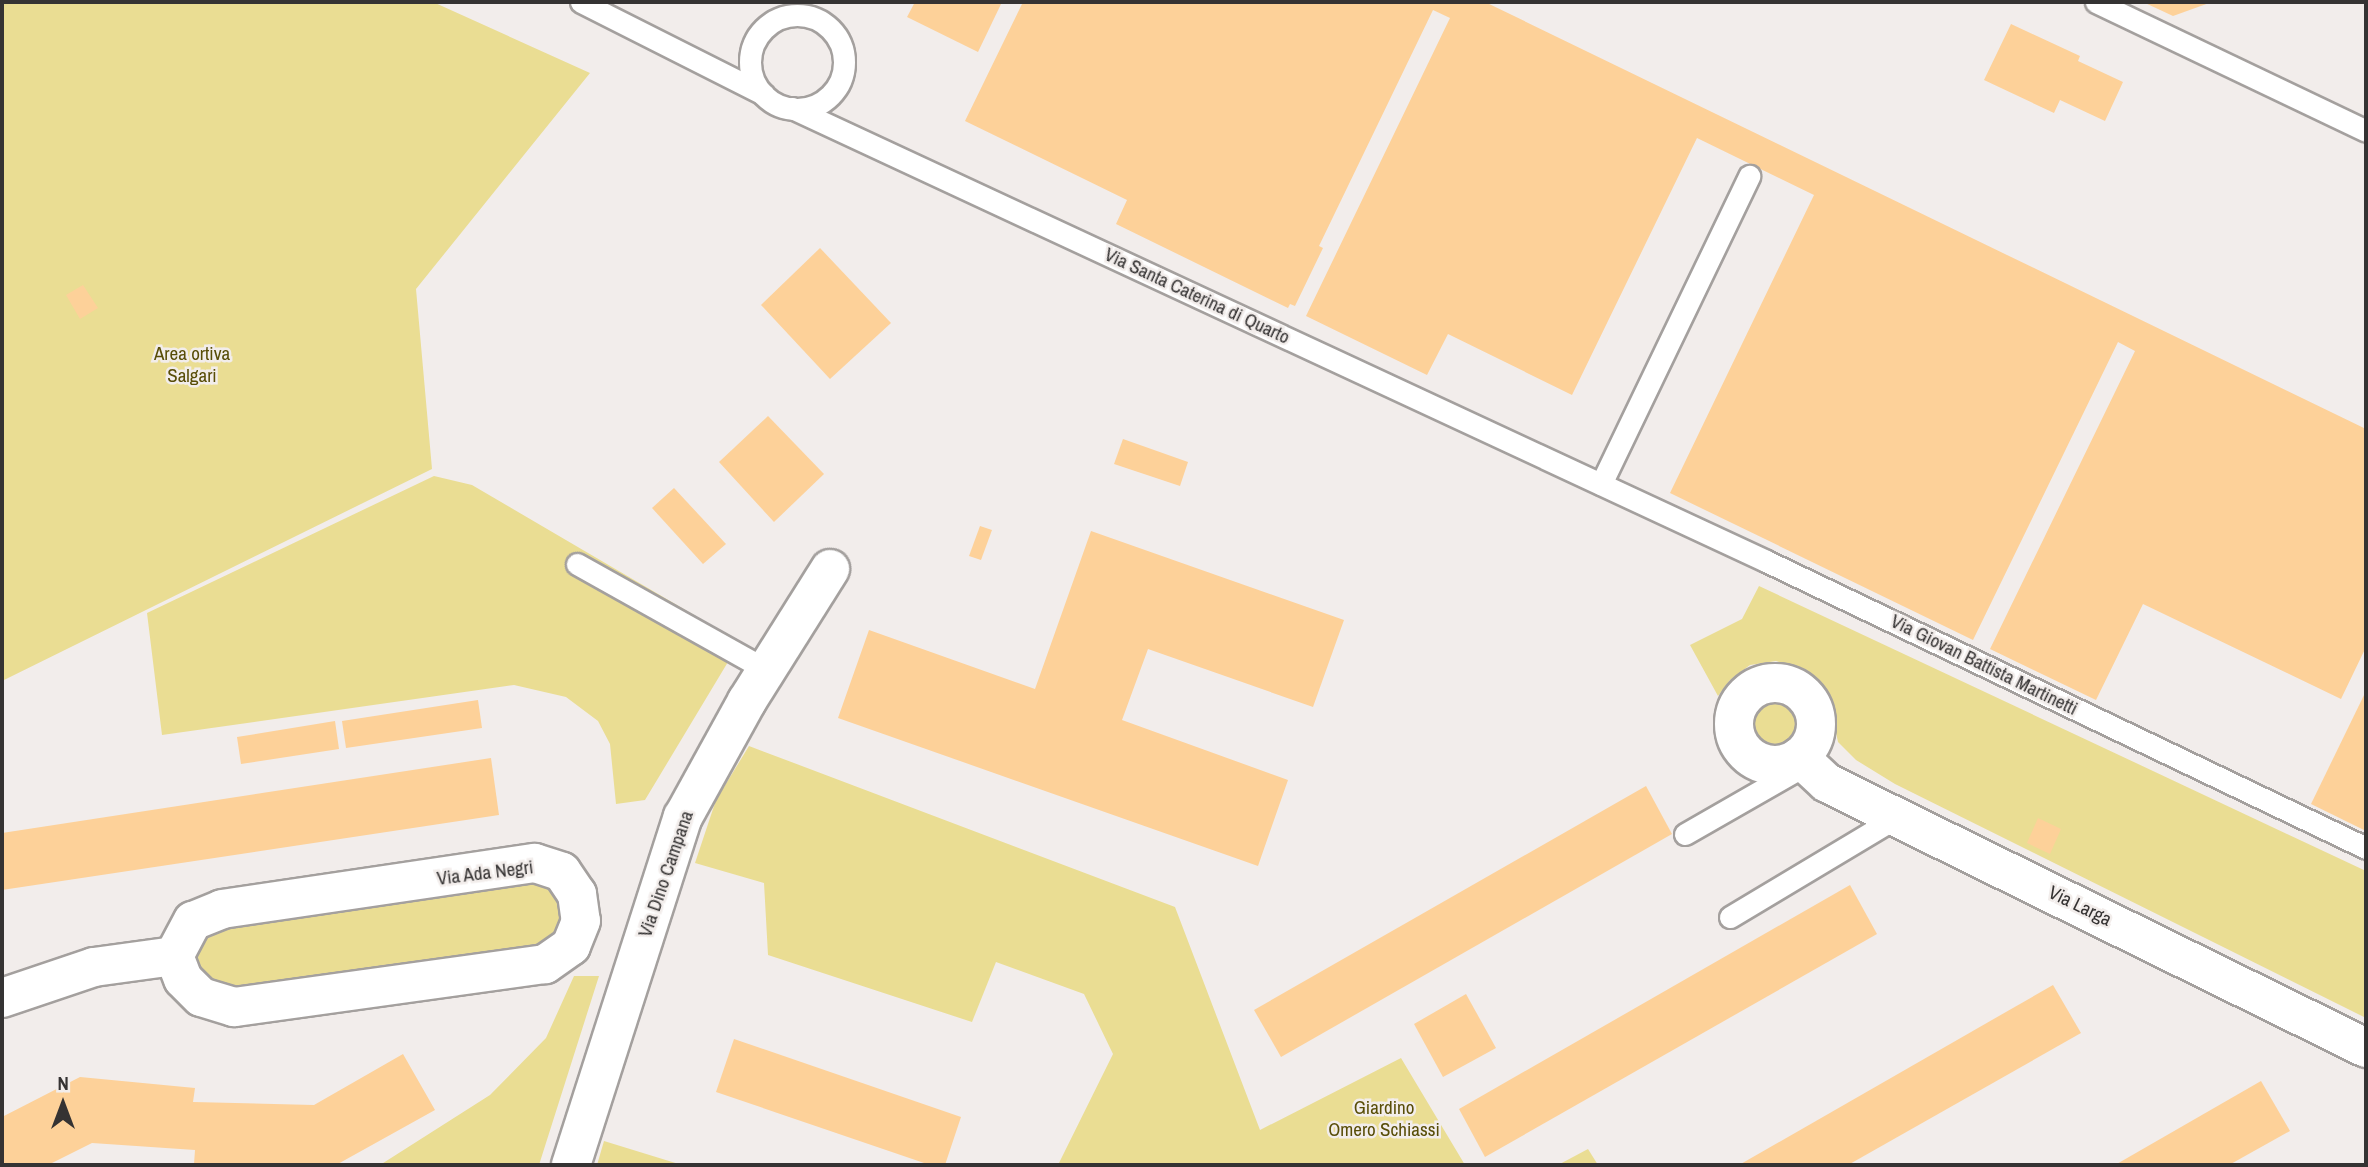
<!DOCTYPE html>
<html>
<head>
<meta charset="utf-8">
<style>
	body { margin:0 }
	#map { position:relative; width:2368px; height:1167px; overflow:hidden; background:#f2edeb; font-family:"Archivo Narrow",sans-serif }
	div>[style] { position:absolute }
	.green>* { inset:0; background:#eadd93 }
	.round { border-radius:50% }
	.building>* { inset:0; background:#fdd199 }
	.roads { filter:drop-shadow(2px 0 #a4a09e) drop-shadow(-2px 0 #a4a09e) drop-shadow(0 2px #a4a09e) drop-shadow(0 -2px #a4a09e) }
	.lane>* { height:21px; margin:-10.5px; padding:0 10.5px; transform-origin:10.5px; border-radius:10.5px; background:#fff }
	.lane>.ring { margin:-10.5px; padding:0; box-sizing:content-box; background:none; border:21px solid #fff; border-radius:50% }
	.street>* { height:38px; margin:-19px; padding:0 19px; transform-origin:19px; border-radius:19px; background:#fff }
	.street>.ring { margin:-19px; padding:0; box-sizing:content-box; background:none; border:38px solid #fff; border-radius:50% }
	span { translate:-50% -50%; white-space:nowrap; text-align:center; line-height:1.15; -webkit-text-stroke:5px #f2edeb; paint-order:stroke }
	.street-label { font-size:19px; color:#353333 }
	.park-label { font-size:19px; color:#584d07 }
	.frame { position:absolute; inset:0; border:4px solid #353333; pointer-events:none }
	.north { position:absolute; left:28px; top:1069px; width:70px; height:70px; -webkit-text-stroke:5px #f2edeb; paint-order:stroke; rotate:0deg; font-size:19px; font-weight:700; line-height:28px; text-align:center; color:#353333 }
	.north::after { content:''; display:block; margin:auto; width:24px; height:32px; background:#353333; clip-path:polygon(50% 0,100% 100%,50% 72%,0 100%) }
</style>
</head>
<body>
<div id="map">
	<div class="green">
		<i style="clip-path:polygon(2px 2px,433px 2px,590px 73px,416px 289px,432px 469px,2px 681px)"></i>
		<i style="clip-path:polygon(434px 476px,472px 485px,740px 642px,645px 800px,616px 804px,610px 744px,598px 721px,566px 697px,514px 685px,162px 735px,147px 613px)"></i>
		<i style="clip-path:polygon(1759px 586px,2366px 871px,2366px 1018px,1895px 784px,1856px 760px,1838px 742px,1829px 700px,1821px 682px,1801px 669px,1776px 661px,1750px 665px,1730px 680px,1718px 696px,1690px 645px,1742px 619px)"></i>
		<i class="round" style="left:1754px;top:703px;width:42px;height:42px"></i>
		<i style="clip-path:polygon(749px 746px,1175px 907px,1260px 1130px,1401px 1058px,1465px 1165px,1058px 1165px,1113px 1054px,1084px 994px,996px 962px,972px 1022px,768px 955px,764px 883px,695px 863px,716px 800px)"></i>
		<i style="clip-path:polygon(535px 875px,557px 884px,564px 938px,537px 954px,232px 997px,207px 989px,192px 953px,197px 933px,224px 919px)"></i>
		<i style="clip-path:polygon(574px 976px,599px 976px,539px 1165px,380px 1165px,490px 1095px,546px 1038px)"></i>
		<i style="clip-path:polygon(604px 1141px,682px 1165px,597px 1165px)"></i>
		<i style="clip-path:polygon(1588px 1149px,1598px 1165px,1558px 1165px)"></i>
	</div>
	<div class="building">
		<i style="clip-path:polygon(915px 2px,1002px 2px,978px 52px,907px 17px)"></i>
		<i style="clip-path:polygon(1023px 2px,1485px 2px,2366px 429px,2366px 647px,2341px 699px,2143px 604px,2096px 700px,1990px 649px,2135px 351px,2118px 342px,1973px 640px,1670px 493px,1814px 195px,1697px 138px,1572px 395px,1448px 334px,1427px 375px,1306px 316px,1450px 18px,1433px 10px,1319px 246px,1323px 248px,1295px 306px,1290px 304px,1288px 308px,1116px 224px,1127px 200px,965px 121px)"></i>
		<i style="clip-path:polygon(2143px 2px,2212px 2px,2173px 16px)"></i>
		<i style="clip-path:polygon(2011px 24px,2080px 56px,2078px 61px,2123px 82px,2105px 121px,2060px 100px,2054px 113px,1984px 80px)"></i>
		<i style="clip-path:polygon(820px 248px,891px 323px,830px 379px,761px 305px)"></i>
		<i style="clip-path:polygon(83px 285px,98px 308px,80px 319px,66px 295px)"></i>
		<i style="clip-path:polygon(768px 416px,824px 474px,774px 522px,719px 462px)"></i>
		<i style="clip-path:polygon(1123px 439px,1188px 462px,1180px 486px,1114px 464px)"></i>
		<i style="clip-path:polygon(674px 488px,726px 544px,703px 564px,652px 508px)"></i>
		<i style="clip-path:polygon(980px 526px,992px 530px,981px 560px,969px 556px)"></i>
		<i style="clip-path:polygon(1091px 531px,1344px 620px,1313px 707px,1148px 649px,1122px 720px,1288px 780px,1258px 866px,838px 718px,869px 630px,1035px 689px)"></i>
		<i style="clip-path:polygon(2366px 691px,2366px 831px,2311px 804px)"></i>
		<i style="clip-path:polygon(478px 700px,482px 728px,346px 748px,342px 721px)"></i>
		<i style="clip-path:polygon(335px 721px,339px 749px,241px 764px,237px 737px)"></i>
		<i style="clip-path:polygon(491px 758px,499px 815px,2px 890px,2px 833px)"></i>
		<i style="clip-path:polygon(1646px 786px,1672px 834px,1281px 1057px,1254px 1010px)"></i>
		<i style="clip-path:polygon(2038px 818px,2061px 829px,2050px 854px,2027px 843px)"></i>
		<i style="clip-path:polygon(1850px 885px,1877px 934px,1485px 1157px,1459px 1109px)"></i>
		<i style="clip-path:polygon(2053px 985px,2081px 1033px,1848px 1165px,1739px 1165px)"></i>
		<i style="clip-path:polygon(1466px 994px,1496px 1048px,1443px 1077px,1414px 1024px)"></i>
		<i style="clip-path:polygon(734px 1039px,961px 1117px,945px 1165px,930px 1165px,716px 1092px)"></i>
		<i style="clip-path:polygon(403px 1054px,435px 1110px,336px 1165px,194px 1164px,195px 1150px,92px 1143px,48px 1165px,2px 1165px,2px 1117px,80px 1077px,195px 1088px,193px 1102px,314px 1105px)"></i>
		<i style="clip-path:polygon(2261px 1081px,2290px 1131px,2229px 1165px,2115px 1165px)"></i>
	</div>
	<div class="roads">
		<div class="lane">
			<i style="left:581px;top:2px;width:204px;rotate:26.8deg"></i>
			<i style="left:2096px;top:2px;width:299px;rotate:25.5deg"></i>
			<i class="ring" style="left:750px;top:15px;width:73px;height:73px"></i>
			<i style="left:792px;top:108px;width:1074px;rotate:24.94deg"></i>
			<i style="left:1766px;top:561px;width:665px;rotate:25.56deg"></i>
			<i style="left:1601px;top:484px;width:342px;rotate:-64.3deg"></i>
			<i style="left:577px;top:564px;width:218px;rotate:29.2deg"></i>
			<i style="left:1685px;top:834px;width:141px;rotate:-29.8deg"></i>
			<i style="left:1730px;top:917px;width:195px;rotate:-30.9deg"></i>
		</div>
		<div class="street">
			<i class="ring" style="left:1734px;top:683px;width:44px;height:44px"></i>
			<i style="left:1799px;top:757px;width:38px;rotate:43deg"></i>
			<i style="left:1827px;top:783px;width:601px;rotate:26.18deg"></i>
			<i style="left:2px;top:998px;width:97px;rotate:-18.6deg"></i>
			<i style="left:94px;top:967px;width:81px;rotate:-7.8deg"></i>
			<i style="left:174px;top:956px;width:40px;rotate:-62deg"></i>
			<i style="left:193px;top:921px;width:31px;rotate:-22deg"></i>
			<i style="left:222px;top:909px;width:316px;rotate:-8.4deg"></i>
			<i style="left:535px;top:863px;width:28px;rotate:18deg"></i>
			<i style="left:562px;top:872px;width:27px;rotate:56deg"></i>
			<i style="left:577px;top:894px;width:27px;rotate:82deg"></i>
			<i style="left:581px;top:921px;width:27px;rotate:112deg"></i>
			<i style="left:571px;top:946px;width:32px;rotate:145deg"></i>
			<i style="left:545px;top:964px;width:314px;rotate:172.1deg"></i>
			<i style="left:234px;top:1007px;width:34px;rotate:-163deg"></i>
			<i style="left:201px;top:997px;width:25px;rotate:-135deg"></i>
			<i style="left:183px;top:979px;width:25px;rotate:-111deg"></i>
			<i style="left:571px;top:1165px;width:366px;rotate:-72.2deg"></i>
			<i style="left:683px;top:817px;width:132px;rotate:-61.1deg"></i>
			<i style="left:747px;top:701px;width:156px;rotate:-57.8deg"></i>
		</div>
	</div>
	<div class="street-label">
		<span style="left:1197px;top:296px;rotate:25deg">Via Santa Caterina di Quarto</span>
		<span style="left:1984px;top:665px;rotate:26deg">Via Giovan Battista Martinetti</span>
		<span style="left:485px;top:873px;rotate:-7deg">Via Ada Negri</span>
		<span style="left:666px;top:874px;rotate:-71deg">Via Dino Campana</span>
		<span style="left:2080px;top:906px;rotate:26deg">Via Larga</span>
	</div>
	<div class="park-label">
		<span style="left:192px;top:365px">Area ortiva<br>Salgari</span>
		<span style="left:1384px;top:1119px">Giardino<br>Omero Schiassi</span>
	</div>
	<div class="frame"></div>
	<div class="north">N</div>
</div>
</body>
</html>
